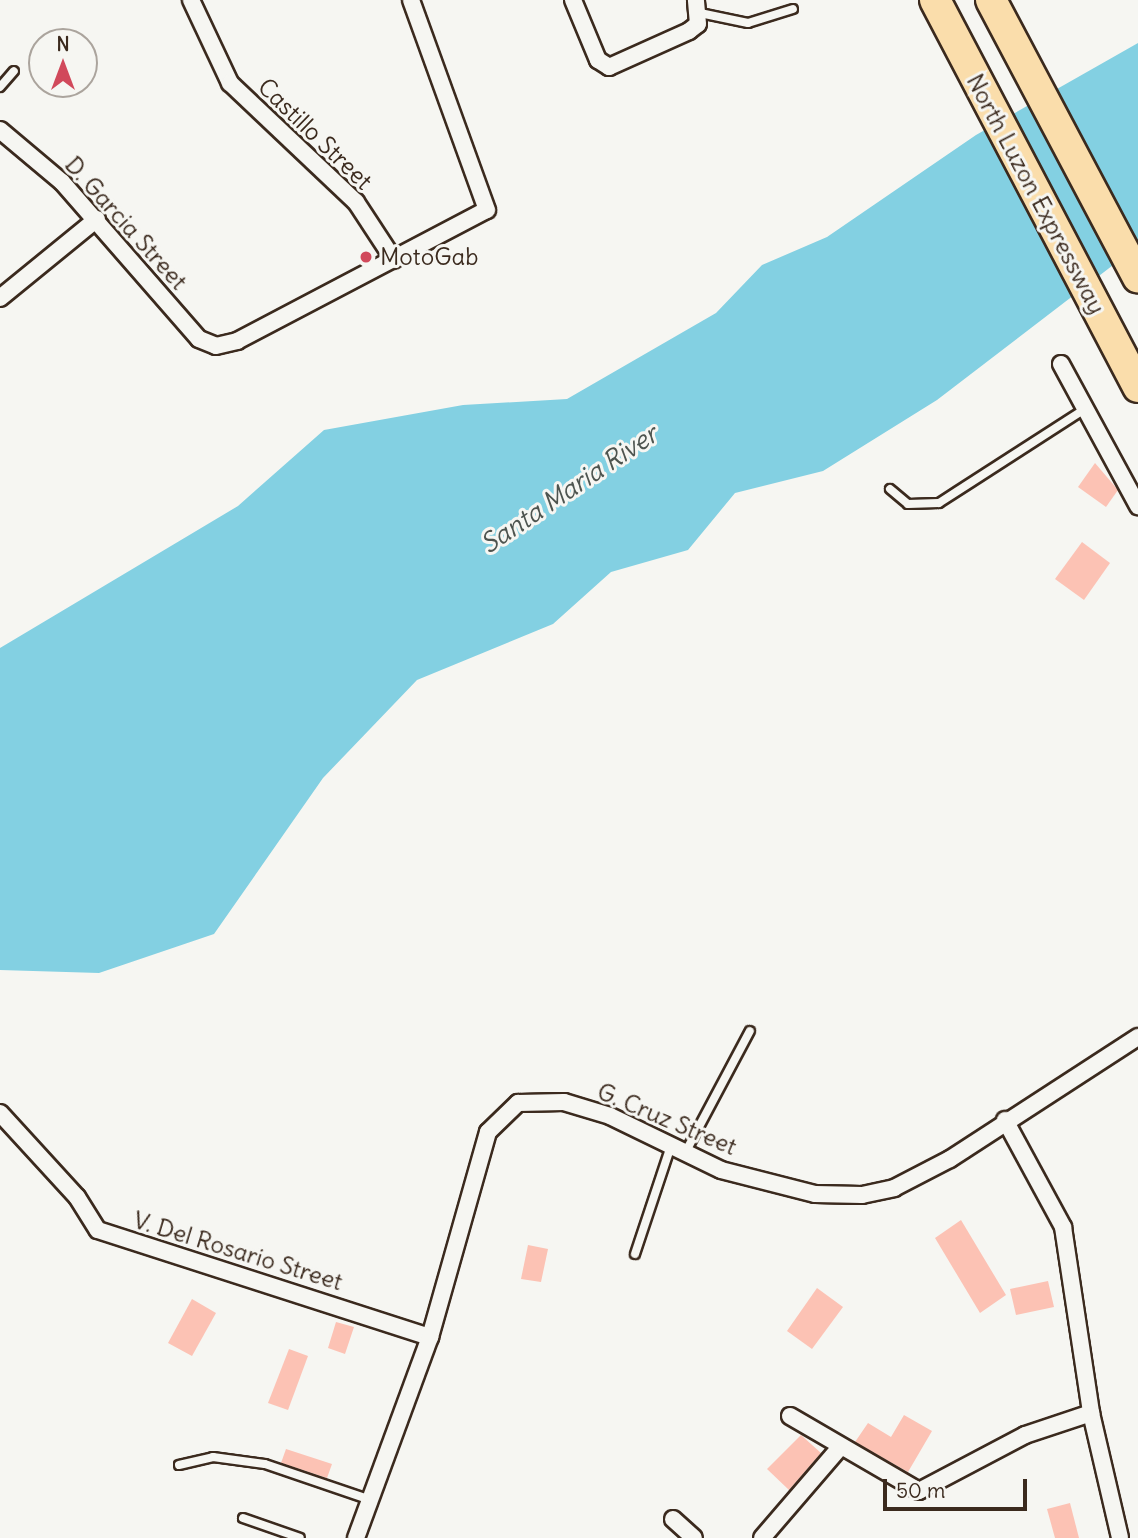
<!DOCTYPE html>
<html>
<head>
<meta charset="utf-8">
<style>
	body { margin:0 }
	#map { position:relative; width:1138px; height:1538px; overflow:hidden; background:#f6f6f2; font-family:Delius,sans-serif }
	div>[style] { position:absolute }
	.water>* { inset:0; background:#83d0e2 }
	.building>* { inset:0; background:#fcc2b4 }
	.roads { filter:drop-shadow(2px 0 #3b2a1e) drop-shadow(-2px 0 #3b2a1e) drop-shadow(0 2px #3b2a1e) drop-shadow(0 -2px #3b2a1e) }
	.lane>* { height:8px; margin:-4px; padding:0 4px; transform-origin:4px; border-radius:4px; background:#f6f6f2 }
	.street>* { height:16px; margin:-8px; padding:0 8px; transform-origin:8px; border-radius:8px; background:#f6f6f2 }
	.highway>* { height:30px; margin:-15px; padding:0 15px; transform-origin:15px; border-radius:15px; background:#faddab }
	.dots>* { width:19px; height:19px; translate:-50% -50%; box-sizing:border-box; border:4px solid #f6f6f2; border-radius:50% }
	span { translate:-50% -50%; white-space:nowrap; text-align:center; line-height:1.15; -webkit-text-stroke:6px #f6f6f2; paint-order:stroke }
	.street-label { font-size:24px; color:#3b2a1e }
	.poi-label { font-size:24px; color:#3b2a1e }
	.left { translate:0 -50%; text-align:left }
	.water-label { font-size:26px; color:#4d544f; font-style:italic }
	.north { position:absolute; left:28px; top:28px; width:70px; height:70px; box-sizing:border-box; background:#f6f6f2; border:2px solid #aba49d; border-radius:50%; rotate:0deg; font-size:19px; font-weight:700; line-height:28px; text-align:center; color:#3b2a1e }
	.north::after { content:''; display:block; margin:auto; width:24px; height:32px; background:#d1495b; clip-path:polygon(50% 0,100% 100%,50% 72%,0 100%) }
	.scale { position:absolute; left:883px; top:1479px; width:144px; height:32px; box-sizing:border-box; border:4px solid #3b2a1e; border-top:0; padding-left:9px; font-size:21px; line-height:24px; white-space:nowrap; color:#3b2a1e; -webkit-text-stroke:5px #f6f6f2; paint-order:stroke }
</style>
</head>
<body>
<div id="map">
	<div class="water">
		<i style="clip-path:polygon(1138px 43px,1138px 246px,937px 400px,823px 471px,735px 493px,688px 550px,611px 572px,553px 624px,417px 680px,323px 778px,214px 934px,99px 973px,0 970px,0 648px,238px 506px,324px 430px,463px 405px,567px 399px,716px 313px,762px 265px,827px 237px,976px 135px)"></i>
	</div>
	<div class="building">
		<i style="clip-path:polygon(1095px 463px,1118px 490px,1106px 507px,1078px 487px)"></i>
		<i style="clip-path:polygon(1082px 542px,1110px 563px,1084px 600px,1055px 579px)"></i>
		<i style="clip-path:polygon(961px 1220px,1006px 1295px,980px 1313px,935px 1238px)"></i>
		<i style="clip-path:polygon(528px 1245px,548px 1249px,541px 1282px,521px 1279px)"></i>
		<i style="clip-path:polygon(1048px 1281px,1054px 1307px,1016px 1315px,1010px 1289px)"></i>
		<i style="clip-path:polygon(817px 1288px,843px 1307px,812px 1349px,787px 1331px)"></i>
		<i style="clip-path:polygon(192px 1299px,216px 1313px,192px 1356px,168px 1343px)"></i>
		<i style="clip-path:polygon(336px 1322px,354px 1327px,345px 1354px,328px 1348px)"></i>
		<i style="clip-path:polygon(289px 1349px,308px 1356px,288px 1410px,268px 1403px)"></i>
		<i style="clip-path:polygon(904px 1415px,932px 1431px,908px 1472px,855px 1442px,868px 1423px,891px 1437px)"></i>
		<i style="clip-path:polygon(801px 1435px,821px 1453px,789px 1490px,767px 1469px)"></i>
		<i style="clip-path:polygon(286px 1449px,332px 1464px,327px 1478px,281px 1463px)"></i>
		<i style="clip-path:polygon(1070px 1503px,1079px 1538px,1055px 1538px,1047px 1509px)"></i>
	</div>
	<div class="roads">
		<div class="lane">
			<i style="left:700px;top:13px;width:49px;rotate:11.8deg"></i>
			<i style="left:748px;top:23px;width:47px;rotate:-17.3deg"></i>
			<i style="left:0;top:87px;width:21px;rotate:-49deg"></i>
			<i style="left:890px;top:489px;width:23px;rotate:40deg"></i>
			<i style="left:908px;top:504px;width:31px;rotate:-2deg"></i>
			<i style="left:939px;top:503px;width:174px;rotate:-32.8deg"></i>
			<i style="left:685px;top:1153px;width:138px;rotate:-62deg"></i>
			<i style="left:635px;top:1254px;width:114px;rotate:-71.6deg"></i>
			<i style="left:179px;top:1465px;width:35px;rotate:-13deg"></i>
			<i style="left:213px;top:1457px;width:52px;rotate:7.7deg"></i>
			<i style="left:265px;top:1464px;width:109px;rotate:18.8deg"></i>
			<i style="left:243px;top:1518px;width:60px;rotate:19.3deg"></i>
		</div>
		<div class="street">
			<i style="left:191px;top:0;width:92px;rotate:64.8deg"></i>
			<i style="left:230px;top:83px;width:173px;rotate:43.4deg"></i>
			<i style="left:356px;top:202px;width:69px;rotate:56.8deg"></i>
			<i style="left:573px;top:0;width:65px;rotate:67.4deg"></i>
			<i style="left:598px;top:60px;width:13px;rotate:32deg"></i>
			<i style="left:609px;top:67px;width:88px;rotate:-24.2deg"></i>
			<i style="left:689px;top:31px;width:11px;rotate:-38deg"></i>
			<i style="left:698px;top:24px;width:24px;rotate:-95deg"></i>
			<i style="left:0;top:130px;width:81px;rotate:40deg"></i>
			<i style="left:62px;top:182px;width:208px;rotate:48.9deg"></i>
			<i style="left:199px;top:339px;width:18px;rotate:22deg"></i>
			<i style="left:216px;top:346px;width:22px;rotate:-13deg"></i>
			<i style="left:237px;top:341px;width:282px;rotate:-27.7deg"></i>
			<i style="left:487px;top:210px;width:223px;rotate:-109.9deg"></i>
			<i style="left:0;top:298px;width:125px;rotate:-39.2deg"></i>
			<i style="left:1061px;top:364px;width:162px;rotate:61.5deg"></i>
			<i style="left:0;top:1113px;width:114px;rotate:47.5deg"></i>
			<i style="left:77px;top:1197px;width:39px;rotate:58deg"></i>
			<i style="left:98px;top:1230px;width:349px;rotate:17.9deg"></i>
			<i style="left:1005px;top:1120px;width:122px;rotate:61.5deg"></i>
			<i style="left:1063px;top:1227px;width:188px;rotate:81.4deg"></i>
			<i style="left:1091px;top:1413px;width:128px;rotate:76.9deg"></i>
			<i style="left:790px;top:1416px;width:149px;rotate:30.2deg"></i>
			<i style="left:919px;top:1491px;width:120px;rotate:-27.8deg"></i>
			<i style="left:1025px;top:1435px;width:70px;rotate:-18.4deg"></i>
			<i style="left:673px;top:1519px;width:28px;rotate:42deg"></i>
			<i style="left:356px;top:1538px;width:214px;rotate:-69.8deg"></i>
			<i style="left:430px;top:1337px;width:213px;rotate:-74.2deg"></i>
			<i style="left:488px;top:1132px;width:42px;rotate:-44deg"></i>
			<i style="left:518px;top:1103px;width:46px;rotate:-1.2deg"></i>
			<i style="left:564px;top:1102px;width:48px;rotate:16.9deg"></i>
			<i style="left:610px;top:1116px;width:123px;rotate:25.9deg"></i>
			<i style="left:721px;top:1170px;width:97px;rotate:14.3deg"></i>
			<i style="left:815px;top:1194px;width:47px;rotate:1.2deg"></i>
			<i style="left:862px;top:1195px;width:33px;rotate:-12deg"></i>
			<i style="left:894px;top:1188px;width:63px;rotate:-27.4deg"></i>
			<i style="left:950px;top:1159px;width:224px;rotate:-33deg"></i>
			<i style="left:762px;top:1538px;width:121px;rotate:-49.3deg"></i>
		</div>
		<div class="highway">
			<i style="left:935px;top:0;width:437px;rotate:62.3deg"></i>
			<i style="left:991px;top:0;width:314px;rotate:62.1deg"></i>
		</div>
	</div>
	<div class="dots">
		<i style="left:366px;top:257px;background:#d1495b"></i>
	</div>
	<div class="street-label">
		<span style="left:315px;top:134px;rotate:44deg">Castillo Street</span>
		<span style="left:1036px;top:194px;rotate:62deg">North Luzon Expressway</span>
		<span style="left:126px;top:223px;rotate:48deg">D. Garcia Street</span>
		<span style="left:667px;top:1119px;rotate:23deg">G. Cruz Street</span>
		<span style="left:238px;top:1251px;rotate:17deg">V. Del Rosario Street</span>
	</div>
	<div class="poi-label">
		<span class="left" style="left:380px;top:257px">MotoGab</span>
	</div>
	<div class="water-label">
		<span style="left:569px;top:489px;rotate:-34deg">Santa Maria River</span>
	</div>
	<div class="north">N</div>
	<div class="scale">50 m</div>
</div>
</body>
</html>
